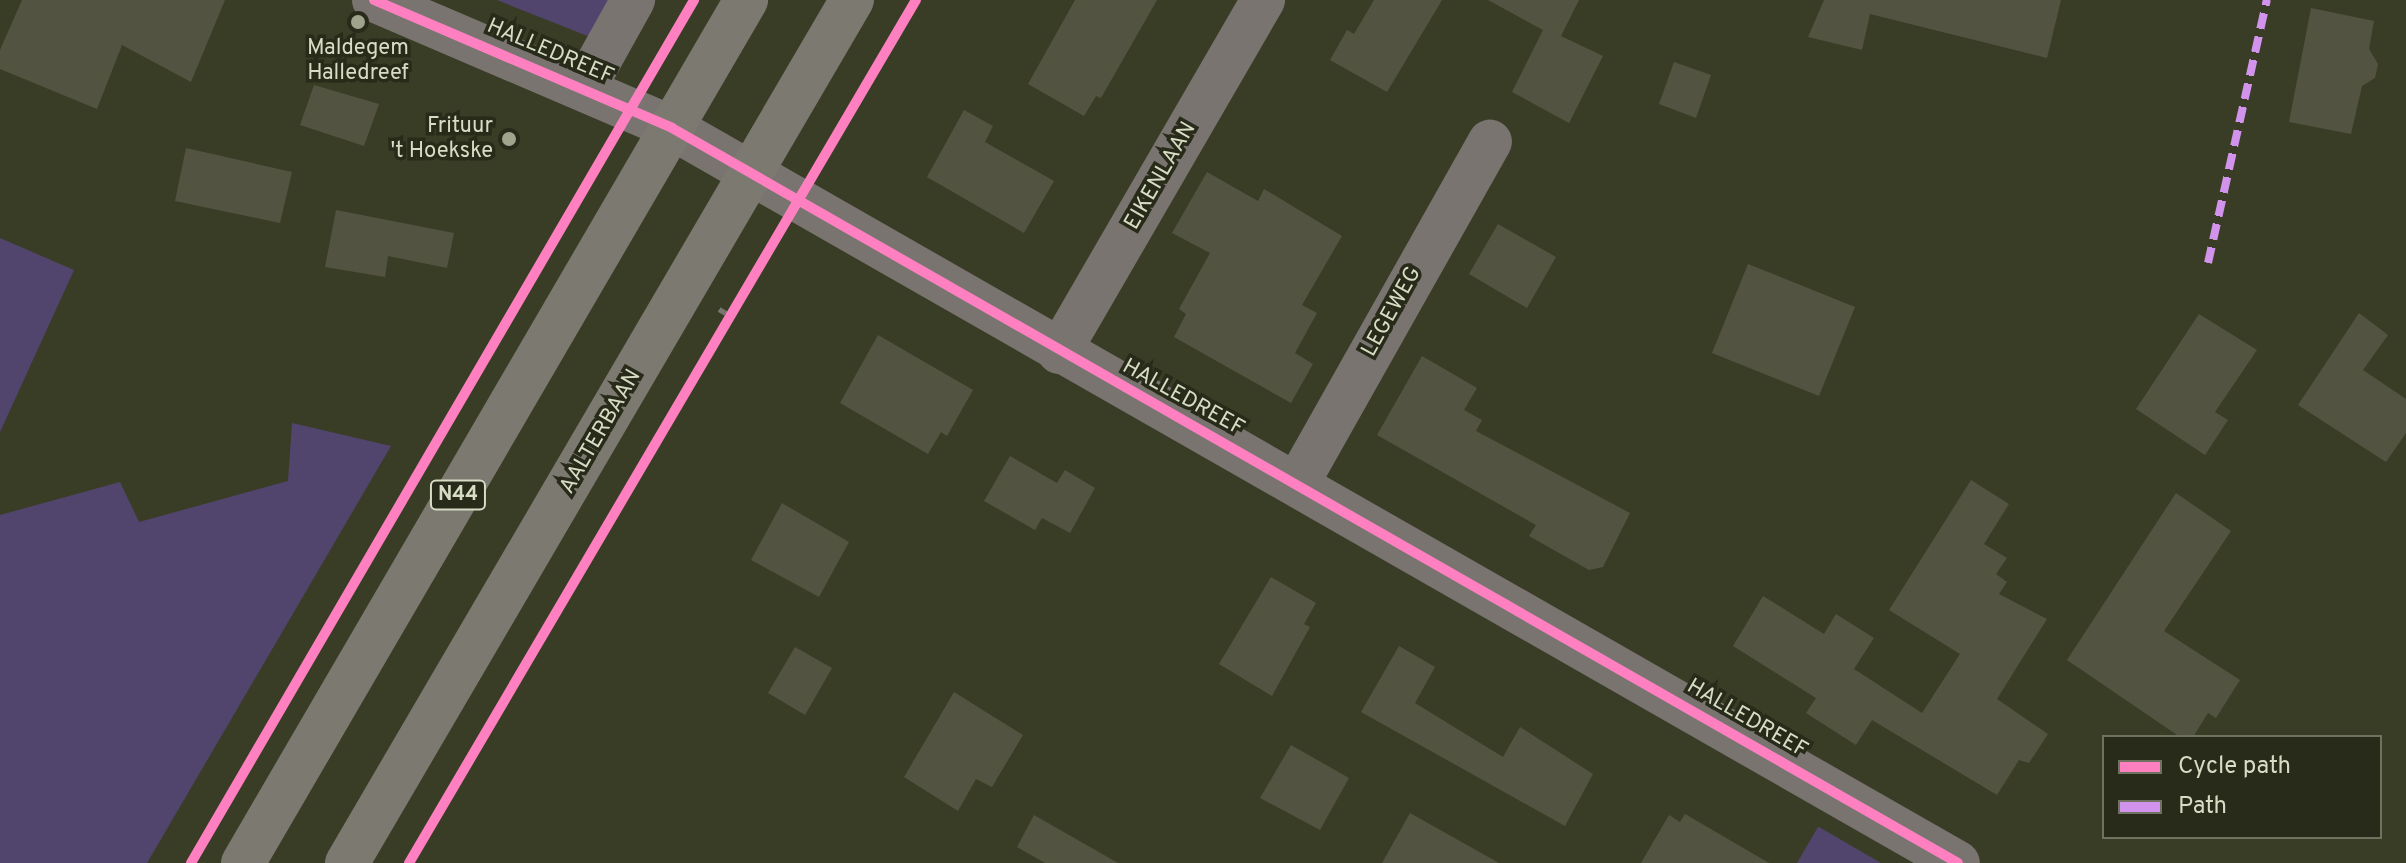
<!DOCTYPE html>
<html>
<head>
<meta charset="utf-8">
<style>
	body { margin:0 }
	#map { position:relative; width:2406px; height:863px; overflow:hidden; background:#3a3d26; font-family:Overpass,sans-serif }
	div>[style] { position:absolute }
	.green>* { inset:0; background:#51456e }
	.building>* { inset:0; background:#535341 }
	.path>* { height:5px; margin-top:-2.5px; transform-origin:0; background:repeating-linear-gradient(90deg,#78756f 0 8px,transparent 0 12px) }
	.minor>* { height:44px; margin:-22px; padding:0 22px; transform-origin:22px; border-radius:22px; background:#7a7471 }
	.highway>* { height:44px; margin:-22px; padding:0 22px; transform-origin:22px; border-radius:22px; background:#7c7971 }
	.quiet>* { height:8px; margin-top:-4px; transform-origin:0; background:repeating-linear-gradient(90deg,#d193ec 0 16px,transparent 0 24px) }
	.cycleway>* { height:10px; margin:-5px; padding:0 5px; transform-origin:5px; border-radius:5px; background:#ff80c0 }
	.dots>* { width:22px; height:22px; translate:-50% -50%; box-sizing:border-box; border:4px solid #282b19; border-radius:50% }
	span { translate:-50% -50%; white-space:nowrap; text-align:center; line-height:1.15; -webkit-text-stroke:7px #282b19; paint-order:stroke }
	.shield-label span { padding:2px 6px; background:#282b19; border:2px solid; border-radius:6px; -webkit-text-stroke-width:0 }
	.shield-label { font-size:20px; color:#d7dcc5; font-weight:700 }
	.poi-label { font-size:22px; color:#d7dcc5 }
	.right { translate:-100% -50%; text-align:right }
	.street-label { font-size:22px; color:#d7dcc5 }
	.legend { position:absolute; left:2102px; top:735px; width:280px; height:104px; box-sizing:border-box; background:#282b19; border:2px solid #6e725e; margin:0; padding:10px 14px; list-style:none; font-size:24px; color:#d7dcc5 }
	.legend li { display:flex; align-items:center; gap:16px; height:40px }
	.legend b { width:40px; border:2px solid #6e725e }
</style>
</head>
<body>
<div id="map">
	<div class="green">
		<i style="clip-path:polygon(497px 0,617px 0,595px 39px)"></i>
		<i style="clip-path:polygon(0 238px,74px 270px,0 432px)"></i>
		<i style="clip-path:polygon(292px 423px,391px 446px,147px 863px,0 863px,0 515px,120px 482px,139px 522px,288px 481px)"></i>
		<i style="clip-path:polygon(1818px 827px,1819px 827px,1881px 863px,1797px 863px)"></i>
	</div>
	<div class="building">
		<i style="clip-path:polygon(22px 0,225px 0,191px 82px,122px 45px,97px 109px,0 69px,0 50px)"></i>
		<i style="clip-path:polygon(1075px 0,1157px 0,1101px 98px,1096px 96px,1084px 116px,1028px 84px)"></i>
		<i style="clip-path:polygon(1374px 0,1442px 0,1387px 92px,1330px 60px,1347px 30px,1354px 34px)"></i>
		<i style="clip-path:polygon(1488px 0,1579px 0,1561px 36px,1603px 56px,1569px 123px,1512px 92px,1543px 30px)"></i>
		<i style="clip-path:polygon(1824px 0,2061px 0,2047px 58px,1870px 14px,1862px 50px,1808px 37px)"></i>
		<i style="clip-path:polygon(2311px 8px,2374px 21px,2369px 49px,2378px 64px,2375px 78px,2362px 86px,2351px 134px,2289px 122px)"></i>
		<i style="clip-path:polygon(1674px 62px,1711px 75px,1696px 118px,1659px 104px)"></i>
		<i style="clip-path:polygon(314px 85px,379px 104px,364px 146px,300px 125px)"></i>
		<i style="clip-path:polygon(964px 110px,993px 126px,985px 142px,1054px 181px,1024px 233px,927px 177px)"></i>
		<i style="clip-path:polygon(186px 148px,292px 172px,280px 223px,175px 201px)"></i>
		<i style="clip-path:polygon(1207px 172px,1258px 201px,1264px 189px,1342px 236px,1302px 305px,1317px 313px,1295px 353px,1313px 364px,1291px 403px,1174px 337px,1186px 314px,1179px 309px,1210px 253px,1172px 233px)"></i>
		<i style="clip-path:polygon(336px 210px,454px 233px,447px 268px,388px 256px,385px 277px,325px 267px)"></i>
		<i style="clip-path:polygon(1498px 224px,1556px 257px,1527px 308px,1469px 274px)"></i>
		<i style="clip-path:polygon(1748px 264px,1855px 307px,1819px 396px,1712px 353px)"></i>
		<i style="clip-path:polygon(2359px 313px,2388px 335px,2363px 370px,2406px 399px,2406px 433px,2386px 462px,2298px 405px)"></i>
		<i style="clip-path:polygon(2199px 314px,2257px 350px,2215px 412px,2228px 420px,2205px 455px,2136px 409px)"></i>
		<i style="clip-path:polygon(878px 335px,973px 390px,947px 436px,941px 432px,928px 454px,840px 403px)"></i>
		<i style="clip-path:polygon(1422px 356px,1477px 388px,1464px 410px,1482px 420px,1476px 431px,1630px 513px,1603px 567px,1589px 570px,1529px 536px,1536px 525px,1377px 435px)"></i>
		<i style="clip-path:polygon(1010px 456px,1057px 483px,1065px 470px,1095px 488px,1070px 533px,1042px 518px,1035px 530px,984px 501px)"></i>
		<i style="clip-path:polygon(1971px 480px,2009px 504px,1984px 544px,2007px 558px,1996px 574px,2007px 582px,1999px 594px,2047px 619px,1997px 699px,2048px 734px,2029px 763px,2019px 760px,1997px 795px,1872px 720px,1856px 745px,1806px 713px,1816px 698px,1733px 646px,1763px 596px,1824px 634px,1836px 614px,1874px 638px,1854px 669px,1922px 713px,1960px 654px,1889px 610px)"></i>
		<i style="clip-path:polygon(2176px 493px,2231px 531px,2164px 631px,2240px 680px,2216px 718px,2208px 713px,2193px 737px,2180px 737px,2067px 660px)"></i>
		<i style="clip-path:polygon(782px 503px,849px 542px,819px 597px,751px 560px)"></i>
		<i style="clip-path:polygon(1271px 577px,1316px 603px,1304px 624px,1310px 627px,1272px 696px,1219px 664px)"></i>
		<i style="clip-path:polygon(1399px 646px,1435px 667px,1415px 703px,1503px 757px,1520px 727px,1593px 774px,1565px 826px,1361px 712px)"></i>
		<i style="clip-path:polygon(795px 647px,832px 668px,805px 715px,768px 693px)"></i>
		<i style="clip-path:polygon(954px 692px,1023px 735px,992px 787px,976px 779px,958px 811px,904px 777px)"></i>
		<i style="clip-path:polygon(1291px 745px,1349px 778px,1320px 830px,1260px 798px)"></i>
		<i style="clip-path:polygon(1410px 813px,1499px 863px,1382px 863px)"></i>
		<i style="clip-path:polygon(1685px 814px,1769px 863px,1641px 863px,1669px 815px,1680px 822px)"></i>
		<i style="clip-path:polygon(1034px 815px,1118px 863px,1045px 863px,1017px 847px)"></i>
	</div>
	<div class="path">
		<i style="left:719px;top:309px;width:14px;rotate:30deg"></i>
	</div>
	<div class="minor">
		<i style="left:374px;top:0;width:324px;rotate:23.2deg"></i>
		<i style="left:672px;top:128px;width:1481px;rotate:29.75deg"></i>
		<i style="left:584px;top:88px;width:101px;rotate:-60.9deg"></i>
		<i style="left:1059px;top:352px;width:407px;rotate:-59.9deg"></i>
		<i style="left:1297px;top:484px;width:393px;rotate:-60.6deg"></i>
	</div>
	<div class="highway">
		<i style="left:243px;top:863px;width:999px;rotate:-59.76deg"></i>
		<i style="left:347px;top:863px;width:1000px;rotate:-59.67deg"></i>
	</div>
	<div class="quiet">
		<i style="left:2208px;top:263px;width:270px;rotate:-77.4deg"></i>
	</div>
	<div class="cycleway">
		<i style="left:374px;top:0;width:324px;rotate:23.2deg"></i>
		<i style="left:672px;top:128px;width:1481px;rotate:29.75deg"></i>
		<i style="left:191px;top:863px;width:999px;rotate:-59.76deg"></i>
		<i style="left:409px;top:863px;width:1001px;rotate:-59.57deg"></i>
	</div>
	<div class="dots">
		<i style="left:358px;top:22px;background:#a0a48d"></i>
		<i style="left:509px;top:139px;background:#a0a48d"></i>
	</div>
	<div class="shield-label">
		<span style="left:458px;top:495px">N44</span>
	</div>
	<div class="poi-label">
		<span style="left:358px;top:61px">Maldegem<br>Halledreef</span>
		<span class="right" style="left:493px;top:139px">Frituur<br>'t Hoekske</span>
	</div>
	<div class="street-label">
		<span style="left:550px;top:52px;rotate:23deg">HALLEDREEF</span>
		<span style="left:1161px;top:176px;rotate:-60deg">EIKENLAAN</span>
		<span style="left:1392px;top:312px;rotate:-61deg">LEGEWEG</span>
		<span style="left:1183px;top:398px;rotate:29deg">HALLEDREEF</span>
		<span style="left:601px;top:432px;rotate:-60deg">AALTERBAAN</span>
		<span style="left:1747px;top:719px;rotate:30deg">HALLEDREEF</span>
	</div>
	<ul class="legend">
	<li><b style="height:10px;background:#ff80c0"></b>Cycle path</li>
	<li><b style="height:10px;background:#d193ec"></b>Path</li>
	</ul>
</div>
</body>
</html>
